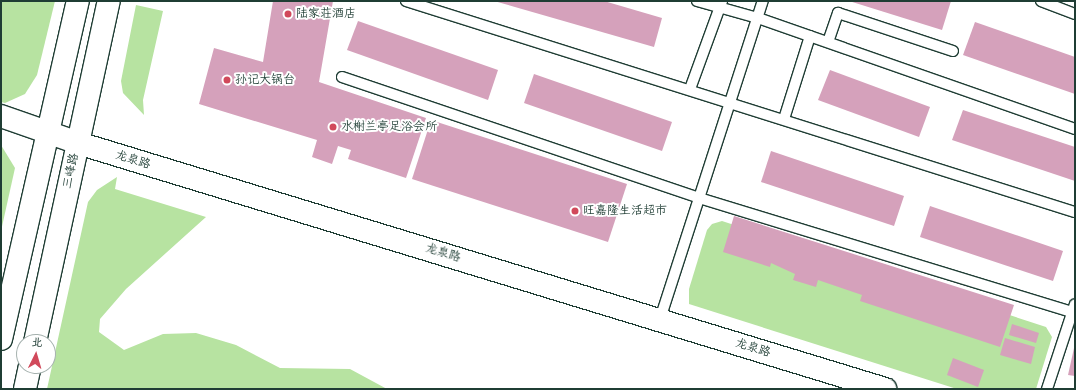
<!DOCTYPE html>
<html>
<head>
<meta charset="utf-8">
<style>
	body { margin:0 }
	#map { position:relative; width:1076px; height:390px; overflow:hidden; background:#fff; font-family:"Shantell Sans","LXGW WenKai TC",sans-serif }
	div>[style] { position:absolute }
	.green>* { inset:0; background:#b7e3a1 }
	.building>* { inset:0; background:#d5a1bb }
	.roads { filter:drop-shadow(1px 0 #1f3d34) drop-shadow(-1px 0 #1f3d34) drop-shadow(0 1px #1f3d34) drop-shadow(0 -1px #1f3d34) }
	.lane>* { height:10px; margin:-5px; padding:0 5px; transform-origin:5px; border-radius:5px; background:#fff }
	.secondary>* { height:22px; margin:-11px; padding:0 11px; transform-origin:11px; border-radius:11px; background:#fff }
	.dots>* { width:11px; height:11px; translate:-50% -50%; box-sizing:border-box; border:2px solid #fff; border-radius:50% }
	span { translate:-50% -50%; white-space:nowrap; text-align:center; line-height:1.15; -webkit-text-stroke:4px #fff; paint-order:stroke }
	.poi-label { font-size:12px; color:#1f3d34 }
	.left { translate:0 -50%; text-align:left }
	.street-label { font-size:12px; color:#1f3d34 }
	.frame { position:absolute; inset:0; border:2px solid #1f3d34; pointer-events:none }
	.north { position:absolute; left:16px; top:334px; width:40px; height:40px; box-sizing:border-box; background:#fff; border:1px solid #a5b1ae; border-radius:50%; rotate:5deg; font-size:11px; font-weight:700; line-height:16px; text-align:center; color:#1f3d34 }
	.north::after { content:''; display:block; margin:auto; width:14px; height:18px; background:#d1495b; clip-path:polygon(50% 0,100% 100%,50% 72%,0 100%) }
</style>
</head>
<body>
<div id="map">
	<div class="green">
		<i style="clip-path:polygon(1px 1px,55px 1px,37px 75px,25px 94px,5px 103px,1px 102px)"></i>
		<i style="clip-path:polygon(136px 5px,163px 11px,143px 100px,144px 115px,123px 93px,121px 81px)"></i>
		<i style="clip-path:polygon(1px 145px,15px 168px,1px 231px)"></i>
		<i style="clip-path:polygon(117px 177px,115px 189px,206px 217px,126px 289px,100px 319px,99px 332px,124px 350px,163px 334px,196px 333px,236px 345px,280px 368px,350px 369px,387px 389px,47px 389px,88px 202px,97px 190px)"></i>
		<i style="clip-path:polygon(722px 221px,1046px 327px,1052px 337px,1036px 389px,957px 389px,689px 304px,689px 289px,707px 230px,712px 224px)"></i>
	</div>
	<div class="building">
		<i style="clip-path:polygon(273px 1px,333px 1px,319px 82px,426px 118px,406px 178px,348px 159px,351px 150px,338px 146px,332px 164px,312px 157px,317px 140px,199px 104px,214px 48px,263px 62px)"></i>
		<i style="clip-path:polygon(494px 1px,604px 1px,662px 18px,654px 47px)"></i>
		<i style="clip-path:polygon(849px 1px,951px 1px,942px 30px)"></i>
		<i style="clip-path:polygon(358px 21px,498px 70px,488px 100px,347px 50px)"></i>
		<i style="clip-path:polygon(975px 22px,1075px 57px,1075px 94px,963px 55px)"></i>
		<i style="clip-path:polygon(830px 70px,930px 107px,919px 137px,818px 100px)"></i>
		<i style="clip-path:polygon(534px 74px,672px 122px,662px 151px,524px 103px)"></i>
		<i style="clip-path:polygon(963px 110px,1075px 147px,1075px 181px,952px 140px)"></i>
		<i style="clip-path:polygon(431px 120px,627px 184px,608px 242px,412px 179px)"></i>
		<i style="clip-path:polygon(771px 151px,904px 196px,894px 226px,761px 182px)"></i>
		<i style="clip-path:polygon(930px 206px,1063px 251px,1053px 281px,920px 237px)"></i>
		<i style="clip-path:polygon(734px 216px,1014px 305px,1000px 347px,860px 301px,862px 295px,818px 280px,816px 287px,793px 280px,795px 274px,771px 263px,770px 267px,723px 252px)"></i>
		<i style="clip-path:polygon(1012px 324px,1039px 333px,1036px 343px,1009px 335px)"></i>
		<i style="clip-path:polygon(1005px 338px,1035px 347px,1031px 364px,1000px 355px)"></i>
		<i style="clip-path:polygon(1074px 348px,1075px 349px,1075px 376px,1068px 375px)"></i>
		<i style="clip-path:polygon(953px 358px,984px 370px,978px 387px,947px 375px)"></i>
	</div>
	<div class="roads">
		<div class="lane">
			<i style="left:406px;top:1px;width:701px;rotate:17.51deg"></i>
			<i style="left:697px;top:1px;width:63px;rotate:15.6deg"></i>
			<i style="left:758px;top:18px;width:336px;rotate:19.3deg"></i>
			<i style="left:1041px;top:1px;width:36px;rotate:21deg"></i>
			<i style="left:828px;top:42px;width:31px;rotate:-71deg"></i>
			<i style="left:838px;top:13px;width:121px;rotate:18.3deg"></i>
			<i style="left:342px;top:77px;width:377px;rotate:18.7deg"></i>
			<i style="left:699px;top:198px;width:393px;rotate:17deg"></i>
			<i style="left:690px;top:89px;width:94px;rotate:-70deg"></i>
			<i style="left:784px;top:119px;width:87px;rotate:-72.6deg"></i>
			<i style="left:660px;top:319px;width:334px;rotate:-72.1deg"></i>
			<i style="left:1047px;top:389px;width:89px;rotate:-71.8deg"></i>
		</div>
		<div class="secondary">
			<i style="left:1px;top:116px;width:82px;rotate:19.3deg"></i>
			<i style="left:78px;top:143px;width:844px;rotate:16.95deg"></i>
			<i style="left:1px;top:339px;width:347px;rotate:-77.2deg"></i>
			<i style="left:35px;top:342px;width:349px;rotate:-77.8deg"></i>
			<i style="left:25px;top:389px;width:24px;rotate:-78deg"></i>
		</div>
	</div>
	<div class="dots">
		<i style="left:288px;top:14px;background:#d1495b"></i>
		<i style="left:227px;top:80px;background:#d1495b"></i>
		<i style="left:333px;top:127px;background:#d1495b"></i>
		<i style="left:575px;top:211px;background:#d1495b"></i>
	</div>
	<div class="poi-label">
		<span class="left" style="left:296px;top:14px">陆家荘酒店</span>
		<span class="left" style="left:235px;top:80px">孙记大锅台</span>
		<span class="left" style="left:341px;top:127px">水榭兰亭足浴会所</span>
		<span class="left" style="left:583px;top:211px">旺嘉隆生活超市</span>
	</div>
	<div class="street-label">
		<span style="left:133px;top:160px;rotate:17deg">龙泉路</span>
		<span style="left:71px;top:171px;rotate:-78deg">三峰路</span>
		<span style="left:443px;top:253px;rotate:17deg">龙泉路</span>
		<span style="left:753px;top:348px;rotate:17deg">龙泉路</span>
	</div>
	<div class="frame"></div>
	<div class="north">北</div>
</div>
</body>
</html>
